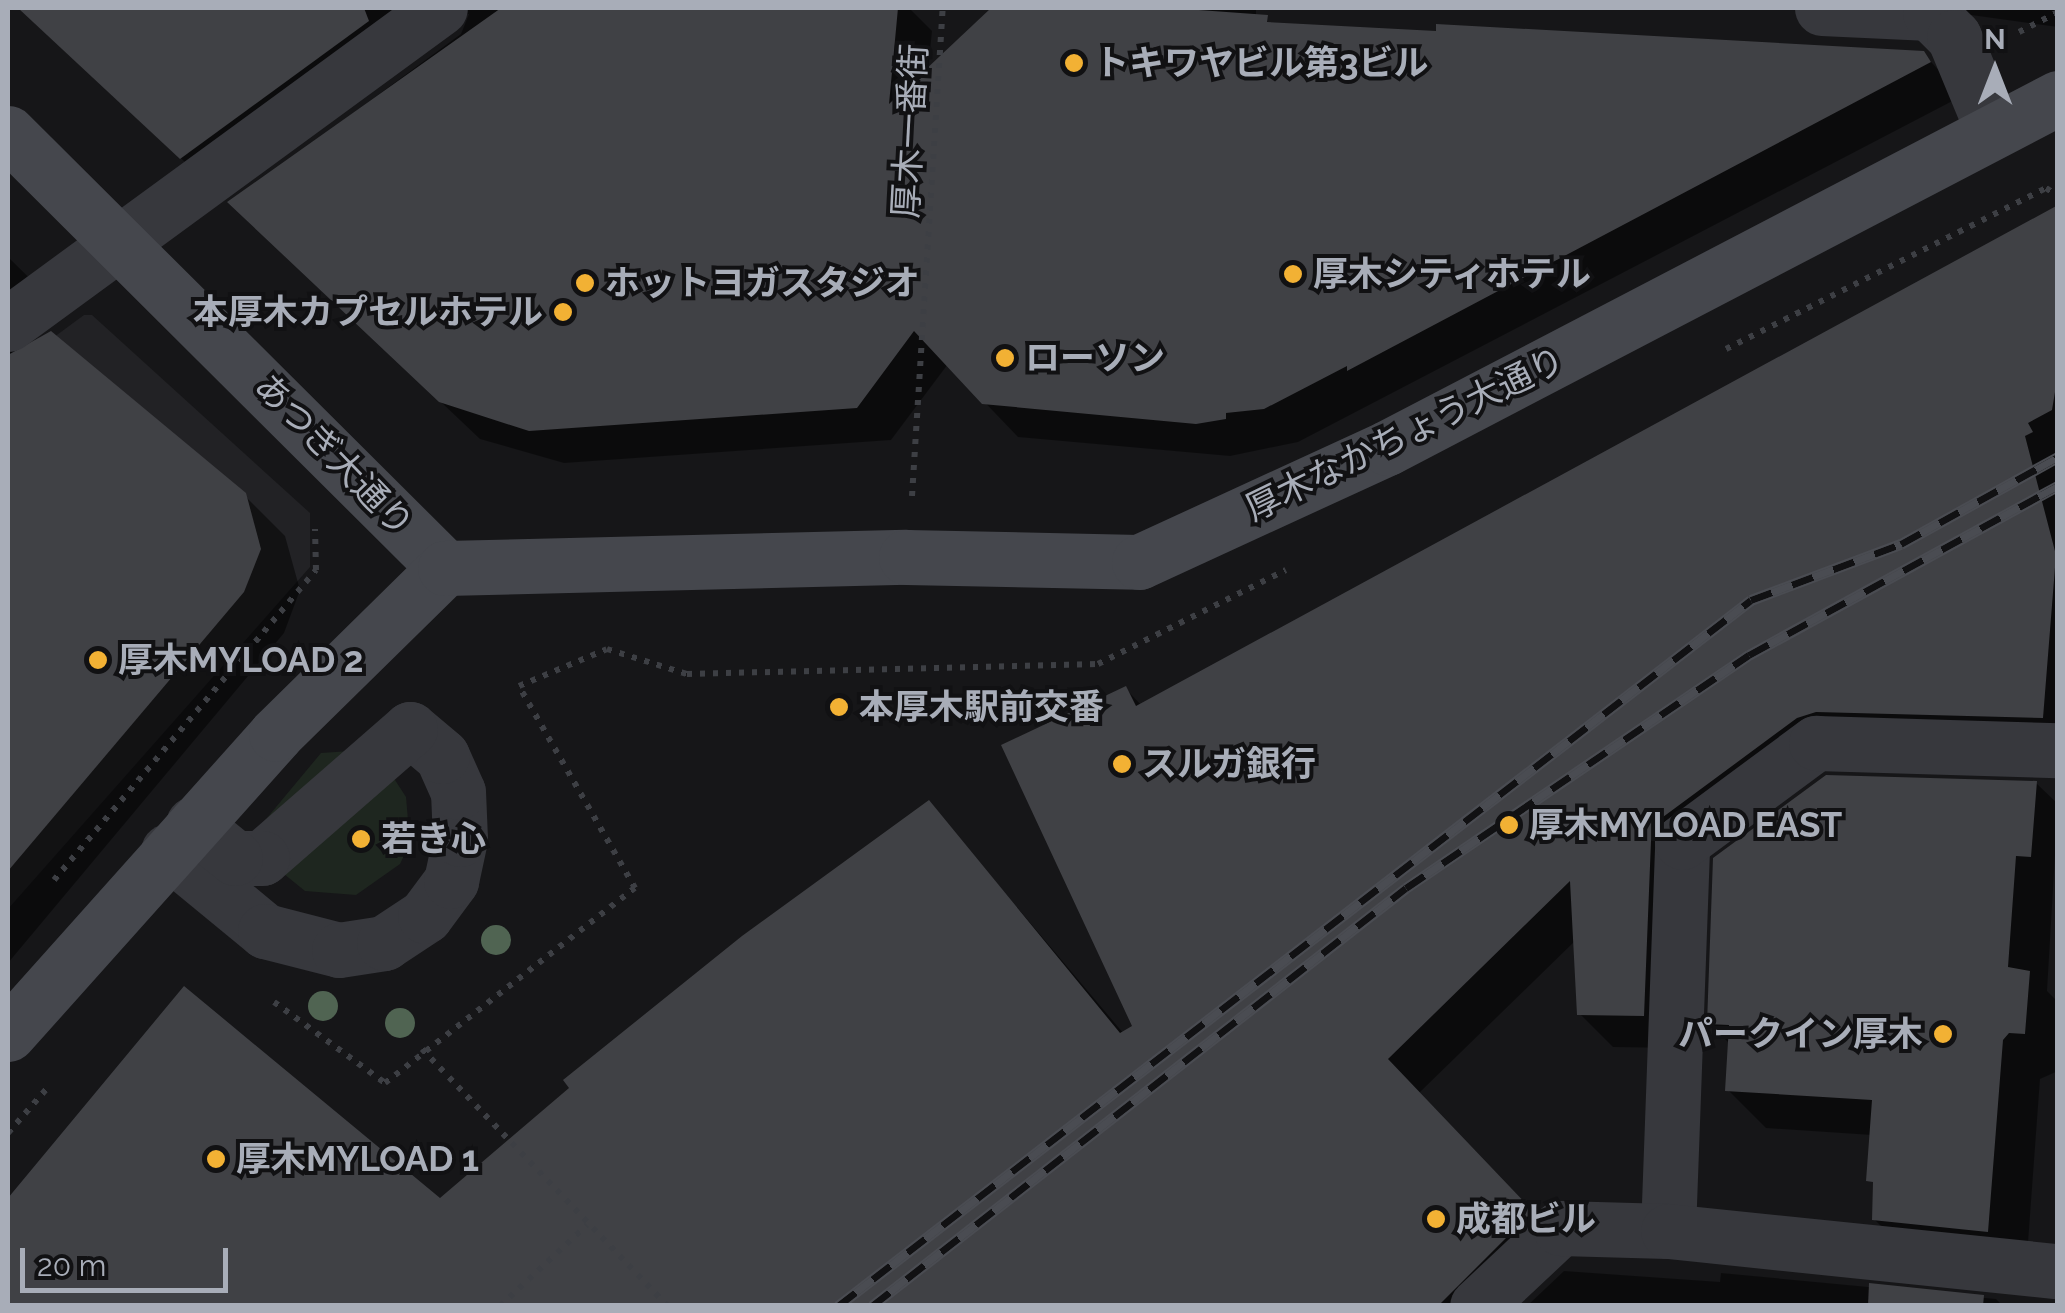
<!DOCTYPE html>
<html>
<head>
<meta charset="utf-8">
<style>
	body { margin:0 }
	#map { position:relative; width:2065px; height:1313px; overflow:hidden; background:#161618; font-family:Raleway,"Noto Sans JP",sans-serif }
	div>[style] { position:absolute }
	.built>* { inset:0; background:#222225 }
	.green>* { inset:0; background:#1e261f }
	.shadow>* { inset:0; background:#0007 }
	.building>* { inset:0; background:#404145 }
	.path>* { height:6px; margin-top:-3px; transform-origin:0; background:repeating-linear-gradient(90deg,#3d3f44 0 5px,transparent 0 13px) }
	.street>* { height:55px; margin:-27.5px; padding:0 27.5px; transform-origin:27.5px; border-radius:27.5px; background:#37383d }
	.secondary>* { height:55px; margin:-27.5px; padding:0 27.5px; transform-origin:27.5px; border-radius:27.5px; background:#45474d }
	.rail>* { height:11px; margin-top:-5.5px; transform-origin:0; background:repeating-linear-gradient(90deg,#111113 0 22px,#4a4c52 0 44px); box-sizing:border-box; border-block:2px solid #4a4c52 }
	.trees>* { width:30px; height:30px; margin:-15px; border-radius:50%; background:#506452 }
	.dots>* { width:28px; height:28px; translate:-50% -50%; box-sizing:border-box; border:5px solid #111113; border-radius:50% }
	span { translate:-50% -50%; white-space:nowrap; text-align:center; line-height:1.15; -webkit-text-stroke:8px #111113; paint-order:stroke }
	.poi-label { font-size:35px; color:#a8adb8; font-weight:700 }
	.left { translate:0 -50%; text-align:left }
	.right { translate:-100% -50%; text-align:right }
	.street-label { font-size:35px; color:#a8adb8 }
	.frame { position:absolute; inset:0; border:10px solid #a8adb8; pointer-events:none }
	.north { position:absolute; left:1945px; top:20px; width:100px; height:100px; -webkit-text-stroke:8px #111113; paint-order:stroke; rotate:0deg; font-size:28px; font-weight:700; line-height:40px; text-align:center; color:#a8adb8 }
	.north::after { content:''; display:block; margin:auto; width:35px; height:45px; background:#a8adb8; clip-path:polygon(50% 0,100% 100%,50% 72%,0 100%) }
	.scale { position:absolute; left:20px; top:1248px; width:208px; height:45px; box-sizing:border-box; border:5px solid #a8adb8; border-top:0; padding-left:12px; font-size:30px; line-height:35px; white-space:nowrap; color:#a8adb8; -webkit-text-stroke:8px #111113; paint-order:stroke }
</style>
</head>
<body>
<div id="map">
	<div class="built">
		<i style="clip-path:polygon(84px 315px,92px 315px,310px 513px,310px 567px,8px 909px,8px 371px)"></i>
	</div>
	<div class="green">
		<i style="clip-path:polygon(350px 751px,247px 842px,321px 753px)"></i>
		<i style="clip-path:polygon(380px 778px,395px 780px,406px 797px,410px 843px,400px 864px,356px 895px,305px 891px,284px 874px)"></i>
	</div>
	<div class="shadow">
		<i style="clip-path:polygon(25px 8px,909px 8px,932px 31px,928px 70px,994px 8px,1256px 8px,1256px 16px,1274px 25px,1923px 53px,1962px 96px,1298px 442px,1230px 456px,1018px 437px,948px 364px,891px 440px,564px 463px,480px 439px,231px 203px,461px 34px,469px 14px,456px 15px,215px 191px)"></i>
		<i style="clip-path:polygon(1958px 8px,2058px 8px,2058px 27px,1964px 14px)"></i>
		<i style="clip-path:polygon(2058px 224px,2058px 750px,1851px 744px,1686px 861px,1676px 1048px,1613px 1047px,1580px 1014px,1576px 940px,1419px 1093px,1564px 1245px,1503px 1306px,8px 1306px,8px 1201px,185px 989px,440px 1202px,929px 803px,1124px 1034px,1135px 1026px,1126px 689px,1142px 706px)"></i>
		<i style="clip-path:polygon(8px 257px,65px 313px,25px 346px,244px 495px,285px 536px,300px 590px,284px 633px,8px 963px)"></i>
		<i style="clip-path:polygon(2036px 783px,2058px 804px,2047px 991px,2058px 1002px,2058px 1071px,2040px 1079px,2026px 1270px,1913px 1258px,1874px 1219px,1872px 1135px,1766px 1128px,1728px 1090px,1730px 1044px,1709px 1023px)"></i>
		<i style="clip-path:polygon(1564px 1271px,1720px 1282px,1721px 1273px,1996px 1299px,2003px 1306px,1527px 1306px)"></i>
	</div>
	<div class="building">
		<i style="clip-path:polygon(18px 8px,364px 8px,369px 21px,180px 159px)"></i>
		<i style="clip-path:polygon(501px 8px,898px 8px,889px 104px,991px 8px,1185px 9px,1268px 15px,1267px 22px,1436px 31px,1436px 24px,1924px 51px,1931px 62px,1347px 371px,1347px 366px,1264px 409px,1226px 413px,1226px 419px,1196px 424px,982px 404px,914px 331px,857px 408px,529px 431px,439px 402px,227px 202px)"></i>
		<i style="clip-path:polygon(2058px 205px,2058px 374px,2052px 410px,2028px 423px,2033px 432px,2025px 436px,2056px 555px,2043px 718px,1816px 712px,1797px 718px,1663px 817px,1651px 841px,1644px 1016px,1577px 1015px,1570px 881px,1388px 1059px,1533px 1211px,1438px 1306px,8px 1306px,8px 1198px,184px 986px,440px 1198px,569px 1088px,563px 1080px,742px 936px,929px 800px,1120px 1033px,1132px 1026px,1001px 745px,1126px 686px,1136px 706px)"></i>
		<i style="clip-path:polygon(51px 331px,246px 493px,261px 549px,244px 592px,8px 871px,8px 355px)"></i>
		<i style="clip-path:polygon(1826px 775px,2037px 781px,2031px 857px,2016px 856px,2008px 967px,2030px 971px,2025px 1034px,2009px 1033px,2003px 1040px,1988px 1232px,1872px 1220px,1873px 1182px,1866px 1181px,1872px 1100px,1725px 1091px,1729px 1025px,1707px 1024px,1713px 858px)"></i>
		<i style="clip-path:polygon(1869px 1283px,1984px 1295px,1983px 1306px,1868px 1306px)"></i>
	</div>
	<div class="path">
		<i style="left:2019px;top:32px;width:44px;rotate:-27.1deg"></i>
		<i style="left:1726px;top:349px;width:358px;rotate:-26.7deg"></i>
		<i style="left:2046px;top:188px;width:14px;rotate:34deg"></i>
		<i style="left:912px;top:496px;width:489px;rotate:-86.4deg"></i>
		<i style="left:54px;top:880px;width:406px;rotate:-49.8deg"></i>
		<i style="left:316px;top:570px;width:41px;rotate:-91.4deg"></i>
		<i style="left:274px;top:1002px;width:137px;rotate:36.1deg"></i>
		<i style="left:385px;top:1083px;width:317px;rotate:-38deg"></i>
		<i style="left:635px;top:888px;width:233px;rotate:-119.9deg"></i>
		<i style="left:519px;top:686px;width:95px;rotate:-22.8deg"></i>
		<i style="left:607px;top:649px;width:84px;rotate:17.4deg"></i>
		<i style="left:687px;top:674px;width:411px;rotate:-1.4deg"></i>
		<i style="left:1098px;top:664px;width:210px;rotate:-26.6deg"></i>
		<i style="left:422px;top:1049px;width:356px;rotate:46.3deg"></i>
		<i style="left:8px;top:1133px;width:64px;rotate:-48.8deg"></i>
		<i style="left:500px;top:1306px;width:119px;rotate:-43deg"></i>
	</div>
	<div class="street">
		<i style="left:1822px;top:8px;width:108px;rotate:2.7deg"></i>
		<i style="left:1930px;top:13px;width:34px;rotate:45deg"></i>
		<i style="left:1954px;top:37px;width:102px;rotate:67.5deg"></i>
		<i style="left:8px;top:324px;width:535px;rotate:-36.18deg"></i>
		<i style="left:168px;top:851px;width:126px;rotate:39.5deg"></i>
		<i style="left:265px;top:931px;width:76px;rotate:14.4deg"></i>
		<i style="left:339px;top:950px;width:46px;rotate:-8.8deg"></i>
		<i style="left:384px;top:943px;width:49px;rotate:-33.4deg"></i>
		<i style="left:425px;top:916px;width:44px;rotate:-53.4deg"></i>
		<i style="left:451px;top:881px;width:43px;rotate:-77.9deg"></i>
		<i style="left:460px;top:839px;width:47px;rotate:-92.4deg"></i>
		<i style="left:458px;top:792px;width:39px;rotate:-114deg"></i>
		<i style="left:442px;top:756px;width:42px;rotate:-139.8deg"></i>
		<i style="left:410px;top:729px;width:196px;rotate:138.9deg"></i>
		<i style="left:262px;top:858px;width:27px;rotate:180deg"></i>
		<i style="left:235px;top:858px;width:54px;rotate:-141deg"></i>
		<i style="left:1668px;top:1231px;width:389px;rotate:-87.9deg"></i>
		<i style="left:1682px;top:842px;width:167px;rotate:-36.5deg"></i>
		<i style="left:1816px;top:743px;width:242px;rotate:1.7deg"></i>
		<i style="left:1477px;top:1306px;width:114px;rotate:-43.2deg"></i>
		<i style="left:1560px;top:1228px;width:108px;rotate:1.6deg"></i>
		<i style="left:1668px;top:1231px;width:392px;rotate:5.9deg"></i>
	</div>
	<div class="secondary">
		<i style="left:8px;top:133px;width:617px;rotate:44.87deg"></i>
		<i style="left:8px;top:1034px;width:402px;rotate:-48.2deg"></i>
		<i style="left:276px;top:734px;width:237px;rotate:-44.5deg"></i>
		<i style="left:445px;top:568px;width:461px;rotate:-1.4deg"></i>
		<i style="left:906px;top:557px;width:233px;rotate:1.2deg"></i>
		<i style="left:1139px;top:562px;width:273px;rotate:-24.7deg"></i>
		<i style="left:1387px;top:448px;width:757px;rotate:-27.55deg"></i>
	</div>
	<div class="rail">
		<i style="left:838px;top:1306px;width:1154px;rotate:-37.71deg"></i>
		<i style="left:1751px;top:600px;width:160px;rotate:-20.5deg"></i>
		<i style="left:1901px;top:544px;width:179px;rotate:-29deg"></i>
		<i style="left:872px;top:1306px;width:678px;rotate:-38.05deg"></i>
		<i style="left:1406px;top:888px;width:415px;rotate:-34.2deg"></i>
		<i style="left:1749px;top:655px;width:352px;rotate:-28.7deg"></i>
	</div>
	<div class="trees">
		<i style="left:496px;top:940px"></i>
		<i style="left:323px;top:1006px"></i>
		<i style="left:400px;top:1023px"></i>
	</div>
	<div class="dots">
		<i style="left:1074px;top:63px;background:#f2b134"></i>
		<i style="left:1293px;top:274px;background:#f2b134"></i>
		<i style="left:585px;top:283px;background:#f2b134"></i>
		<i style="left:563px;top:312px;background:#f2b134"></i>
		<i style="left:1005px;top:358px;background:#f2b134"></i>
		<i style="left:98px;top:660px;background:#f2b134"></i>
		<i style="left:839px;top:707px;background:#f2b134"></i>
		<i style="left:1122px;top:764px;background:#f2b134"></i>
		<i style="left:1509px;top:825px;background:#f2b134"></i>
		<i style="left:361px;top:839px;background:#f2b134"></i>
		<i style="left:1943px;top:1034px;background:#f2b134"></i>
		<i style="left:216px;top:1159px;background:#f2b134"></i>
		<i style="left:1436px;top:1219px;background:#f2b134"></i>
	</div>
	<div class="poi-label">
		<span class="left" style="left:1094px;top:63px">トキワヤビル第3ビル</span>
		<span class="left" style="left:1313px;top:274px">厚木シティホテル</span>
		<span class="left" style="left:605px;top:283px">ホットヨガスタジオ</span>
		<span class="right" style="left:543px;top:312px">本厚木カプセルホテル</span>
		<span class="left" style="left:1025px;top:358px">ローソン</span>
		<span class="left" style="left:118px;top:660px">厚木MYLOAD 2</span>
		<span class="left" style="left:859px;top:707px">本厚木駅前交番</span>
		<span class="left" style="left:1142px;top:764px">スルガ銀行</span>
		<span class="left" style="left:1529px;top:825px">厚木MYLOAD EAST</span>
		<span class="left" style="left:381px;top:839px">若き心</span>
		<span class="right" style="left:1923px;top:1034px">パークイン厚木</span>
		<span class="left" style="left:236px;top:1159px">厚木MYLOAD 1</span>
		<span class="left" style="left:1456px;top:1219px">成都ビル</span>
	</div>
	<div class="street-label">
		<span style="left:910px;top:131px;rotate:-87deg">厚木一番街</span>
		<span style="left:1405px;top:434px;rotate:-26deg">厚木なかちょう大通り</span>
		<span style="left:334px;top:455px;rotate:46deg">あつぎ大通り</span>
	</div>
	<div class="frame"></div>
	<div class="north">N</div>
	<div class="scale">20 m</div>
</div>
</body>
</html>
